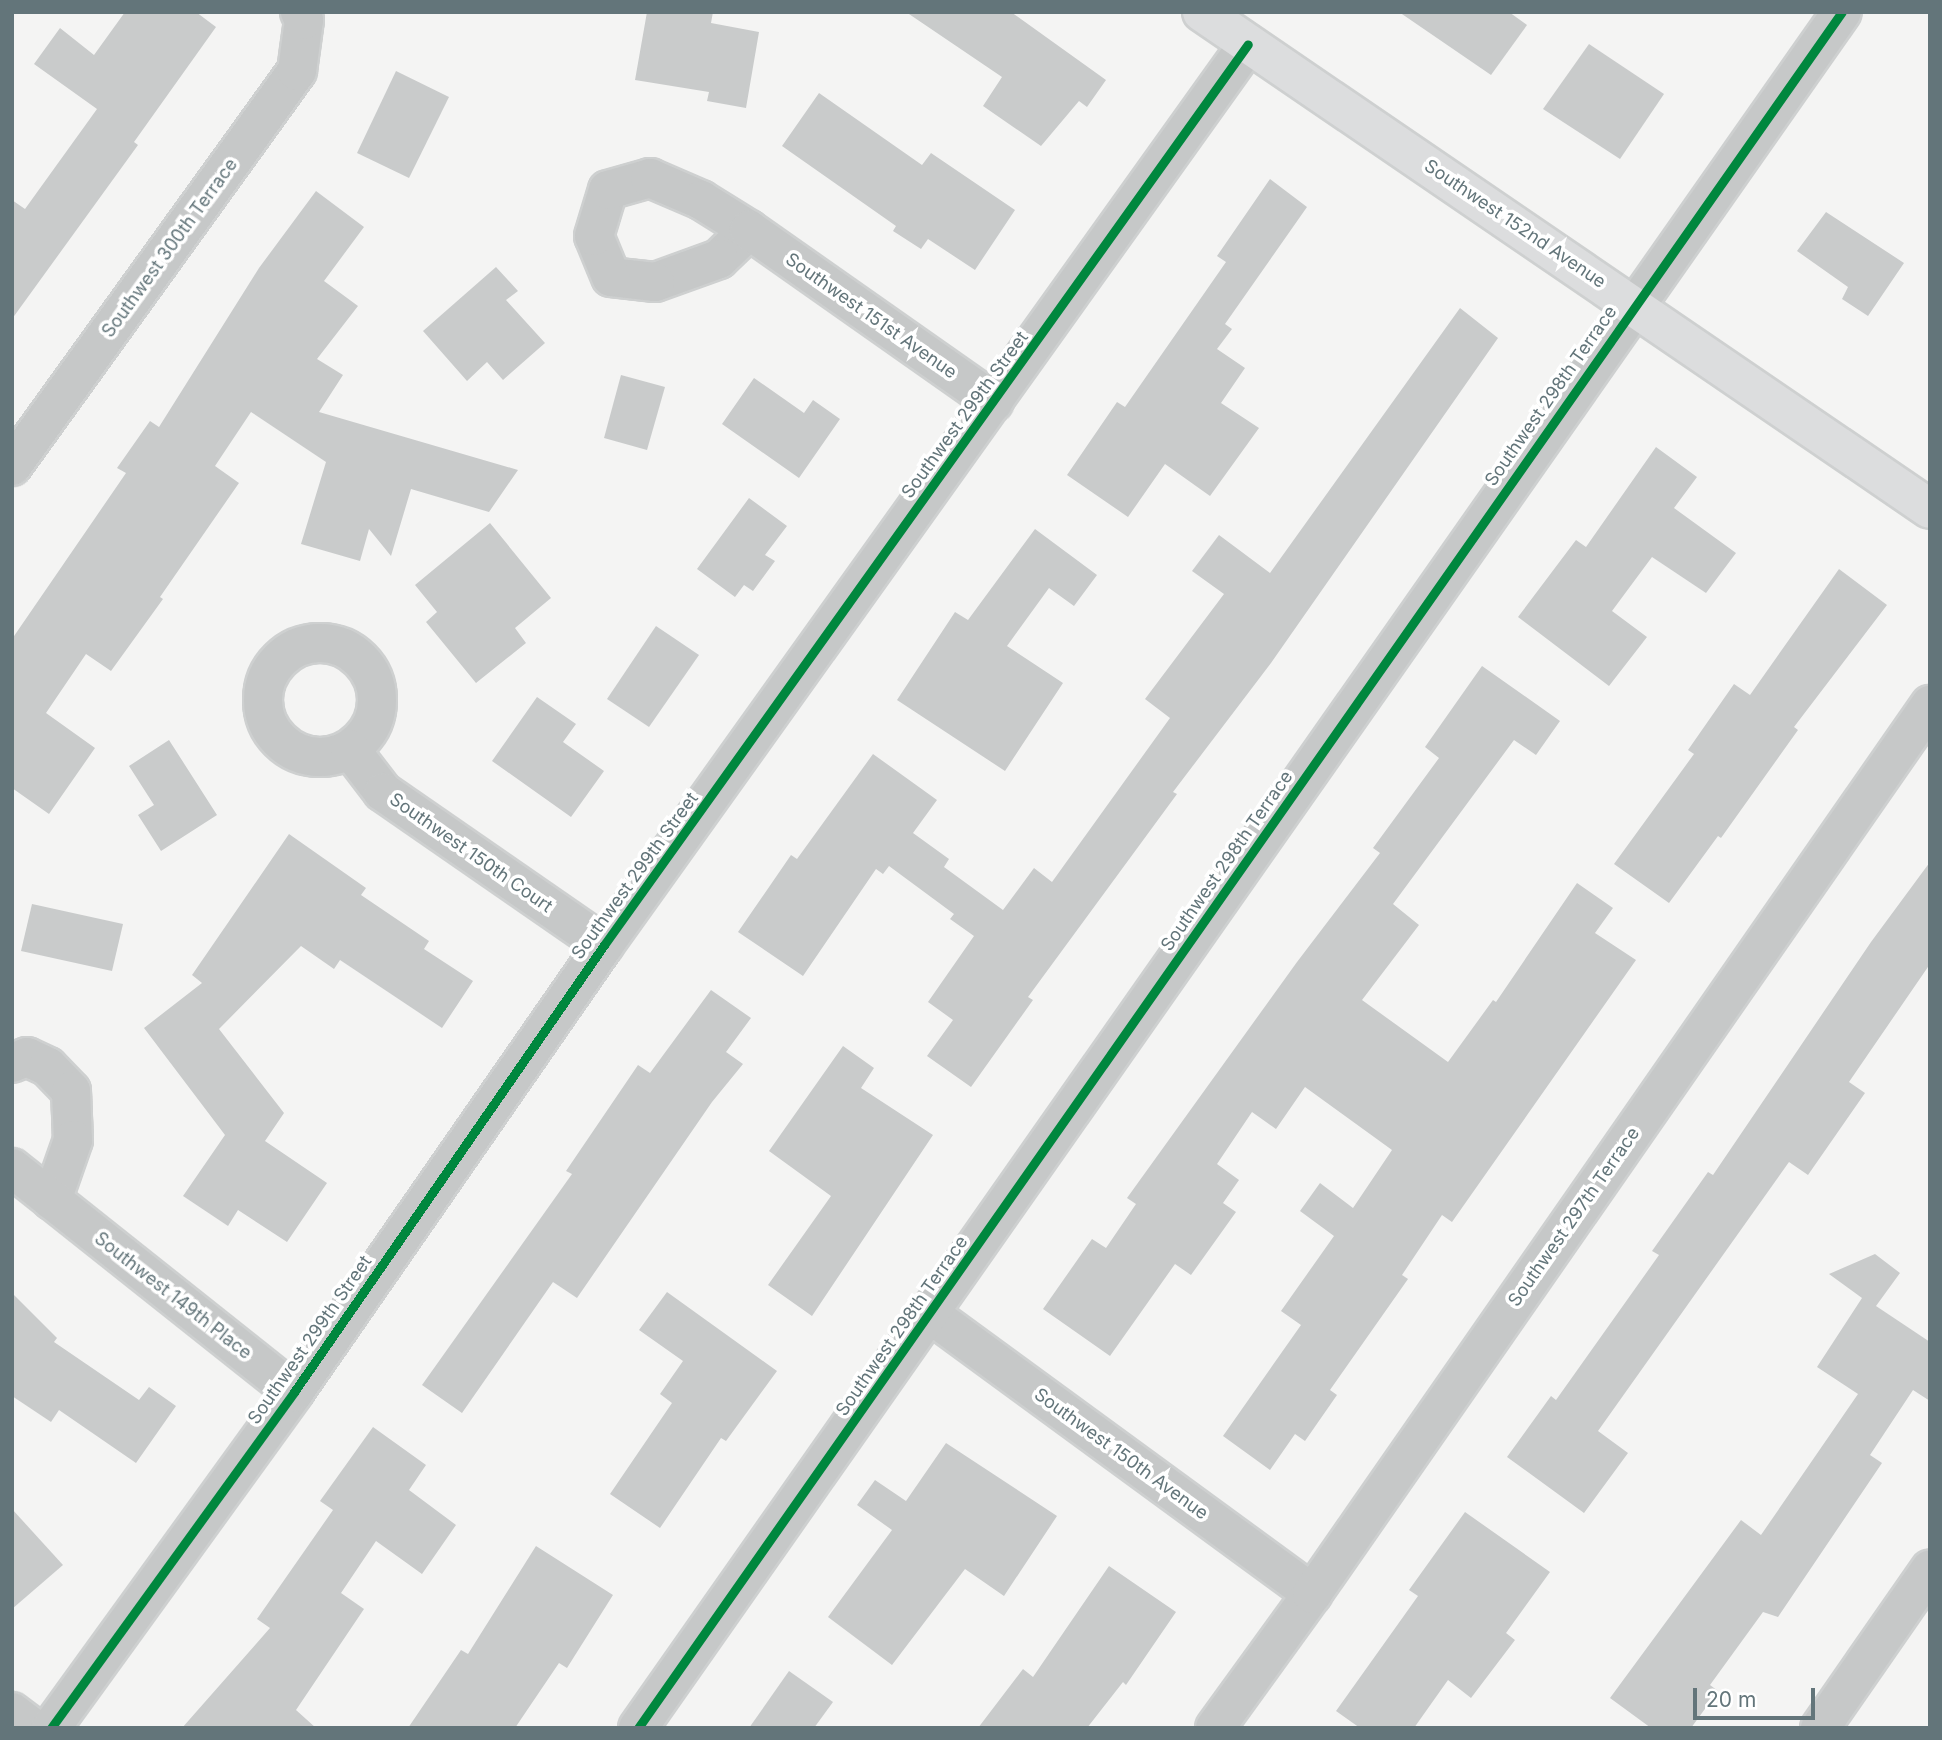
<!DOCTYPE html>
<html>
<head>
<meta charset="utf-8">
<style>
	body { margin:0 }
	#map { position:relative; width:1942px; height:1740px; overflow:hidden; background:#f4f4f3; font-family:Inter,sans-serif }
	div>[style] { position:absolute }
	.building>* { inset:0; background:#c9cbcb }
	.roads { filter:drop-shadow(2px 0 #ced0d0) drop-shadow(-2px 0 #ced0d0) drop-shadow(0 2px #ced0d0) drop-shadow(0 -2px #ced0d0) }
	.street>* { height:38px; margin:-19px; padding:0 19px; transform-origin:19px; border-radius:19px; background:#c6c8c8 }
	.street>.ring { margin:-19px; padding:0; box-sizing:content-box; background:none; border:38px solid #c6c8c8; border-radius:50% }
	.secondary>* { height:38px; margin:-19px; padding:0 19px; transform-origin:19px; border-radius:19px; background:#dcddde }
	.cycleway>* { height:9px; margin:-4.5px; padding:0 4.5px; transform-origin:4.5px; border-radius:4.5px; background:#00873e }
	span { translate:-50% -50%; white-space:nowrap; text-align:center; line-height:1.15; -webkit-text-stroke:7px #fff; paint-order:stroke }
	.street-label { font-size:18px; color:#63757a }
	.frame { position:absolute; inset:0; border:14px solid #63757a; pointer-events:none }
	.scale { position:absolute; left:1693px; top:1688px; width:122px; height:32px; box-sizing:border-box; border:4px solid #63757a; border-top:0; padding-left:9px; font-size:21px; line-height:24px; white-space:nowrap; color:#63757a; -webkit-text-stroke:5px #fff; paint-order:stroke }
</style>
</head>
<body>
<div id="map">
	<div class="building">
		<i style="clip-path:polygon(125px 12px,196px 12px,216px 27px,134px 142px,138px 145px,12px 319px,12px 200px,25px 209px,97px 109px,34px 64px,60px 28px,94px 55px)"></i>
		<i style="clip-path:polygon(647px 12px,713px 12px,711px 23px,759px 32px,746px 108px,707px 101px,709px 92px,635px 80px)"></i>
		<i style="clip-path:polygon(906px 12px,1011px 12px,1106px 80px,1087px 107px,1079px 101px,1041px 146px,983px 106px,1002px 77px)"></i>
		<i style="clip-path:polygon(1399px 12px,1509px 12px,1527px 25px,1491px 75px)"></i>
		<i style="clip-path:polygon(1589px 44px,1664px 94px,1620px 159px,1543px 109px)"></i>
		<i style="clip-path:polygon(396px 71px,449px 97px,409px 178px,357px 153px)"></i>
		<i style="clip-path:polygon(819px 93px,922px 165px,931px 153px,1015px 210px,975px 270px,928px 239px,921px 249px,893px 231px,896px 226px,782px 146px)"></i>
		<i style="clip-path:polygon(1270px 179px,1307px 207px,1225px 324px,1232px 329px,1217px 349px,1245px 368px,1221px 403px,1259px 428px,1210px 496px,1165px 464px,1128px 517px,1067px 475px,1117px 402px,1125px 407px,1226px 262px,1217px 256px)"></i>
		<i style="clip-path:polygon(316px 191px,364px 227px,324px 281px,358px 306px,317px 359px,343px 375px,319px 412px,518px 470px,489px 512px,411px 489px,391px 556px,369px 529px,360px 561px,301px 544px,326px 462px,251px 412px,215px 466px,239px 483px,160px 597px,163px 599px,111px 671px,86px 654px,46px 713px,95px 748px,49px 814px,12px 788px,12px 639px,126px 473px,117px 468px,150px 421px,159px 427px,259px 268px)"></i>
		<i style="clip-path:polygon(1826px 212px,1904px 263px,1868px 316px,1842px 299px,1848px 287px,1797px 251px)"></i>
		<i style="clip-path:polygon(496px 267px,518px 291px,506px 300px,545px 343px,503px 380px,487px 362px,467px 381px,423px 331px)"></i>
		<i style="clip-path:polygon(1460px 308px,1498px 338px,1271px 663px,1173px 792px,1177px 794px,1028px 997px,1033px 1000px,971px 1087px,927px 1056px,953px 1020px,928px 1002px,974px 936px,950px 919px,954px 914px,889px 866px,883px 874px,876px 869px,803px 976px,738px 932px,791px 855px,797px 859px,873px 754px,937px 800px,913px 833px,949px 859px,944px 867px,1003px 910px,1034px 868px,1052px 882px,1170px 718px,1145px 699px,1224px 594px,1192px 571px,1219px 535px,1270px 573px)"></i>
		<i style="clip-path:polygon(621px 375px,665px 387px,647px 450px,604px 438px)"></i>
		<i style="clip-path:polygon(754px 378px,804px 413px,813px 400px,840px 419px,799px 478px,722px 424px)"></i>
		<i style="clip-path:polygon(1656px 447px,1697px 477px,1674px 508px,1736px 553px,1706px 593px,1652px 557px,1612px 611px,1647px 637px,1609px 686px,1518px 617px,1576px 540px,1586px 547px)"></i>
		<i style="clip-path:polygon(749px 498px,787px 526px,765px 555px,775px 561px,753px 591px,744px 585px,735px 597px,697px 569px)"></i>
		<i style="clip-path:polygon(490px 523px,551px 598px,515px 628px,526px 643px,476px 683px,426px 622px,437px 612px,415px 585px)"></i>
		<i style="clip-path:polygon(1035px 529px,1097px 575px,1074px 606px,1049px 588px,1007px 646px,1063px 683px,1005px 771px,897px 700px,955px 612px,968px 620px)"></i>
		<i style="clip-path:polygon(1839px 569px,1887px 605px,1794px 727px,1798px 730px,1721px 838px,1718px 836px,1669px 903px,1614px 864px,1694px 754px,1688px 750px,1734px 684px,1750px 695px)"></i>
		<i style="clip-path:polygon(656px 626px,699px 655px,649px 727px,607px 699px)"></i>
		<i style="clip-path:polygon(1482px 666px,1560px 721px,1536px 755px,1514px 740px,1393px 904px,1419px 925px,1362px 1000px,1448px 1062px,1493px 1000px,1496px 1002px,1577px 883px,1613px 908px,1595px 933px,1636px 960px,1452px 1222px,1442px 1215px,1402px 1275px,1408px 1279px,1330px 1390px,1337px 1395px,1305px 1441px,1295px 1434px,1270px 1470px,1223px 1436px,1301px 1325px,1281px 1311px,1334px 1236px,1300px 1211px,1320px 1183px,1353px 1208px,1392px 1150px,1305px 1087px,1276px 1129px,1252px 1112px,1217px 1164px,1239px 1180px,1223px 1203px,1236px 1212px,1191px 1275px,1175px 1264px,1110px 1356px,1043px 1309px,1092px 1239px,1106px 1248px,1136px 1204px,1127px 1198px,1297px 962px,1380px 853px,1373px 848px,1439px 758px,1425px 747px)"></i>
		<i style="clip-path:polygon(537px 697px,576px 724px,563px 742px,604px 771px,571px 817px,492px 761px)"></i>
		<i style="clip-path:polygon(169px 740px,217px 815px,161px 851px,138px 815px,154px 805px,129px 766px)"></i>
		<i style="clip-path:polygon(289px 834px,366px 888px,361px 895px,429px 941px,424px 949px,473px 981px,442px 1028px,340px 960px,334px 969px,301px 946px,219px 1029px,284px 1113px,265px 1141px,327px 1183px,287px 1242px,238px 1210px,228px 1226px,183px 1196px,225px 1135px,144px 1028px,202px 983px,192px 975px)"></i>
		<i style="clip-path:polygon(1930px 862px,1930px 964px,1849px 1082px,1865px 1093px,1808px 1175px,1789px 1162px,1598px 1431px,1628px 1453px,1584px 1513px,1507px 1457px,1551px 1396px,1556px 1400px,1659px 1255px,1652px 1251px,1708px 1172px,1713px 1175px,1871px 942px)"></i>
		<i style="clip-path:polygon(32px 904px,123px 924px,112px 971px,21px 951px)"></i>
		<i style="clip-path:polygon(711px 990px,751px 1018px,726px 1052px,743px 1064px,712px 1102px,577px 1298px,553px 1282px,462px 1413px,422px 1385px,572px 1174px,566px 1171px,638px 1065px,650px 1073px)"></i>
		<i style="clip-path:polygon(843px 1046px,874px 1068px,861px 1088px,933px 1135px,812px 1316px,768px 1285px,831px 1196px,769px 1151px)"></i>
		<i style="clip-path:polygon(1875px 1254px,1900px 1273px,1876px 1306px,1930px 1342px,1930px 1401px,1913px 1390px,1870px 1455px,1882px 1463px,1778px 1617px,1763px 1612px,1710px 1685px,1718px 1691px,1691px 1728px,1651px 1728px,1610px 1698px,1741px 1520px,1761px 1535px,1858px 1394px,1817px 1367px,1862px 1298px,1829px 1274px)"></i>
		<i style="clip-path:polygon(667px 1292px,777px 1371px,726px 1441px,721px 1438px,660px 1528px,610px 1494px,672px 1403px,660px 1394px,683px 1361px,639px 1330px)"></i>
		<i style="clip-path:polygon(12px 1293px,57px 1338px,54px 1342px,139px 1400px,149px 1387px,176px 1406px,136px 1463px,59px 1410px,51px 1422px,12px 1396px)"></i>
		<i style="clip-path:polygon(373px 1427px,426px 1465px,409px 1490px,456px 1525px,422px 1574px,376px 1541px,341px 1593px,364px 1609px,296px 1710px,316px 1728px,182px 1728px,270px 1628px,257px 1619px,333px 1510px,320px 1501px)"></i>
		<i style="clip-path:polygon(946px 1443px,1057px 1516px,1004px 1596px,965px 1569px,892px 1665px,828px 1617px,892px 1530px,857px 1505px,875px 1480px,906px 1501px)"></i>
		<i style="clip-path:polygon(12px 1509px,63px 1565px,12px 1609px)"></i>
		<i style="clip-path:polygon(1465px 1512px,1550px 1572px,1506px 1633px,1515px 1640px,1471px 1698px,1448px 1680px,1414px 1728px,1360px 1728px,1336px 1711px,1418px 1596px,1409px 1590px)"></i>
		<i style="clip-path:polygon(536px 1546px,613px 1595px,567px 1668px,559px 1663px,515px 1728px,408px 1728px,461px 1650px,468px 1654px)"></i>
		<i style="clip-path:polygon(1109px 1566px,1176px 1612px,1126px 1685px,1123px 1682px,1087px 1728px,978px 1728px,1023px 1669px,1033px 1677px)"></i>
		<i style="clip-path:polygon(789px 1671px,833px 1702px,814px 1728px,749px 1728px)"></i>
	</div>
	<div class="roads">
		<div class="street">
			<i style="left:749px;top:230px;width:42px;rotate:136deg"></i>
			<i style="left:719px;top:259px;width:68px;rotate:160.2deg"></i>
			<i style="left:655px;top:282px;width:44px;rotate:-173.5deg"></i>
			<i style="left:611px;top:277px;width:44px;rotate:-112.5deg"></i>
			<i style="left:594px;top:236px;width:48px;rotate:-73.1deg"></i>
			<i style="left:608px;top:190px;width:44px;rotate:-15.9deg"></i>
			<i style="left:650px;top:178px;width:56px;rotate:23.3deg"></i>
			<i style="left:701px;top:200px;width:57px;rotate:32deg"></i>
			<i style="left:749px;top:230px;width:299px;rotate:35.1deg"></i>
			<i style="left:12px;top:466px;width:487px;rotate:-54.2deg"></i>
			<i style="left:297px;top:71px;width:51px;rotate:-82.2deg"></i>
			<i style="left:304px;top:20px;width:9px;rotate:-117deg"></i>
			<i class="ring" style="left:263px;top:643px;width:76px;height:76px"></i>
			<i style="left:350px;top:749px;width:54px;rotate:52.5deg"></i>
			<i style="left:383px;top:792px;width:269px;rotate:34.7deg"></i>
			<i style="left:12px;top:1063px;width:16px;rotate:-22deg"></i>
			<i style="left:27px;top:1057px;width:23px;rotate:25deg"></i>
			<i style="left:48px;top:1067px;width:33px;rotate:46deg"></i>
			<i style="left:71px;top:1091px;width:49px;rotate:87.7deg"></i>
			<i style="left:73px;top:1140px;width:64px;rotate:109.3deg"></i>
			<i style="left:12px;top:1168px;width:360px;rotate:38.5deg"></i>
			<i style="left:930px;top:1314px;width:474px;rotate:36.2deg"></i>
			<i style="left:12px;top:1712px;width:26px;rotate:37deg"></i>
			<i style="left:51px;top:1728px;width:415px;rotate:-54.1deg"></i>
			<i style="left:294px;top:1392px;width:544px;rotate:-55.26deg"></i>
			<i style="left:604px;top:945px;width:1107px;rotate:-54.44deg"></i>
			<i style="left:638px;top:1728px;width:2096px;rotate:-54.95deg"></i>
			<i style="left:1215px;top:1728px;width:165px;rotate:-54.1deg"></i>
			<i style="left:1312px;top:1594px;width:1083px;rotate:-55.19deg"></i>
			<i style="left:1820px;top:1728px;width:193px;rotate:-55.2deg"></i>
		</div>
		<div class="secondary">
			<i style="left:1202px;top:12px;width:881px;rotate:34.32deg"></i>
		</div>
	</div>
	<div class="cycleway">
		<i style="left:51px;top:1728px;width:415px;rotate:-54.1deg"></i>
		<i style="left:294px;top:1392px;width:544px;rotate:-55.26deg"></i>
		<i style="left:604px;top:945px;width:1107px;rotate:-54.44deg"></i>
		<i style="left:638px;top:1728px;width:2096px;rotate:-54.95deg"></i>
	</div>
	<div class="street-label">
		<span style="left:1515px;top:224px;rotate:34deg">Southwest 152nd Avenue</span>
		<span style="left:170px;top:248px;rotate:-54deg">Southwest 300th Terrace</span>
		<span style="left:871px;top:316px;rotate:35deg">Southwest 151st Avenue</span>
		<span style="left:1551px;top:396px;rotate:-55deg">Southwest 298th Terrace</span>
		<span style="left:965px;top:415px;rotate:-54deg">Southwest 299th Street</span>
		<span style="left:471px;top:853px;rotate:35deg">Southwest 150th Court</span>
		<span style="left:1227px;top:861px;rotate:-55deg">Southwest 298th Terrace</span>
		<span style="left:635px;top:876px;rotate:-54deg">Southwest 299th Street</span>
		<span style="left:1574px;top:1217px;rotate:-55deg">Southwest 297th Terrace</span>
		<span style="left:173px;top:1296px;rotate:38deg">Southwest 149th Place</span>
		<span style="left:902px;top:1326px;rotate:-55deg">Southwest 298th Terrace</span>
		<span style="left:310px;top:1340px;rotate:-55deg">Southwest 299th Street</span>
		<span style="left:1121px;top:1454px;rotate:36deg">Southwest 150th Avenue</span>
	</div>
	<div class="frame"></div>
	<div class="scale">20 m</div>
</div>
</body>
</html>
